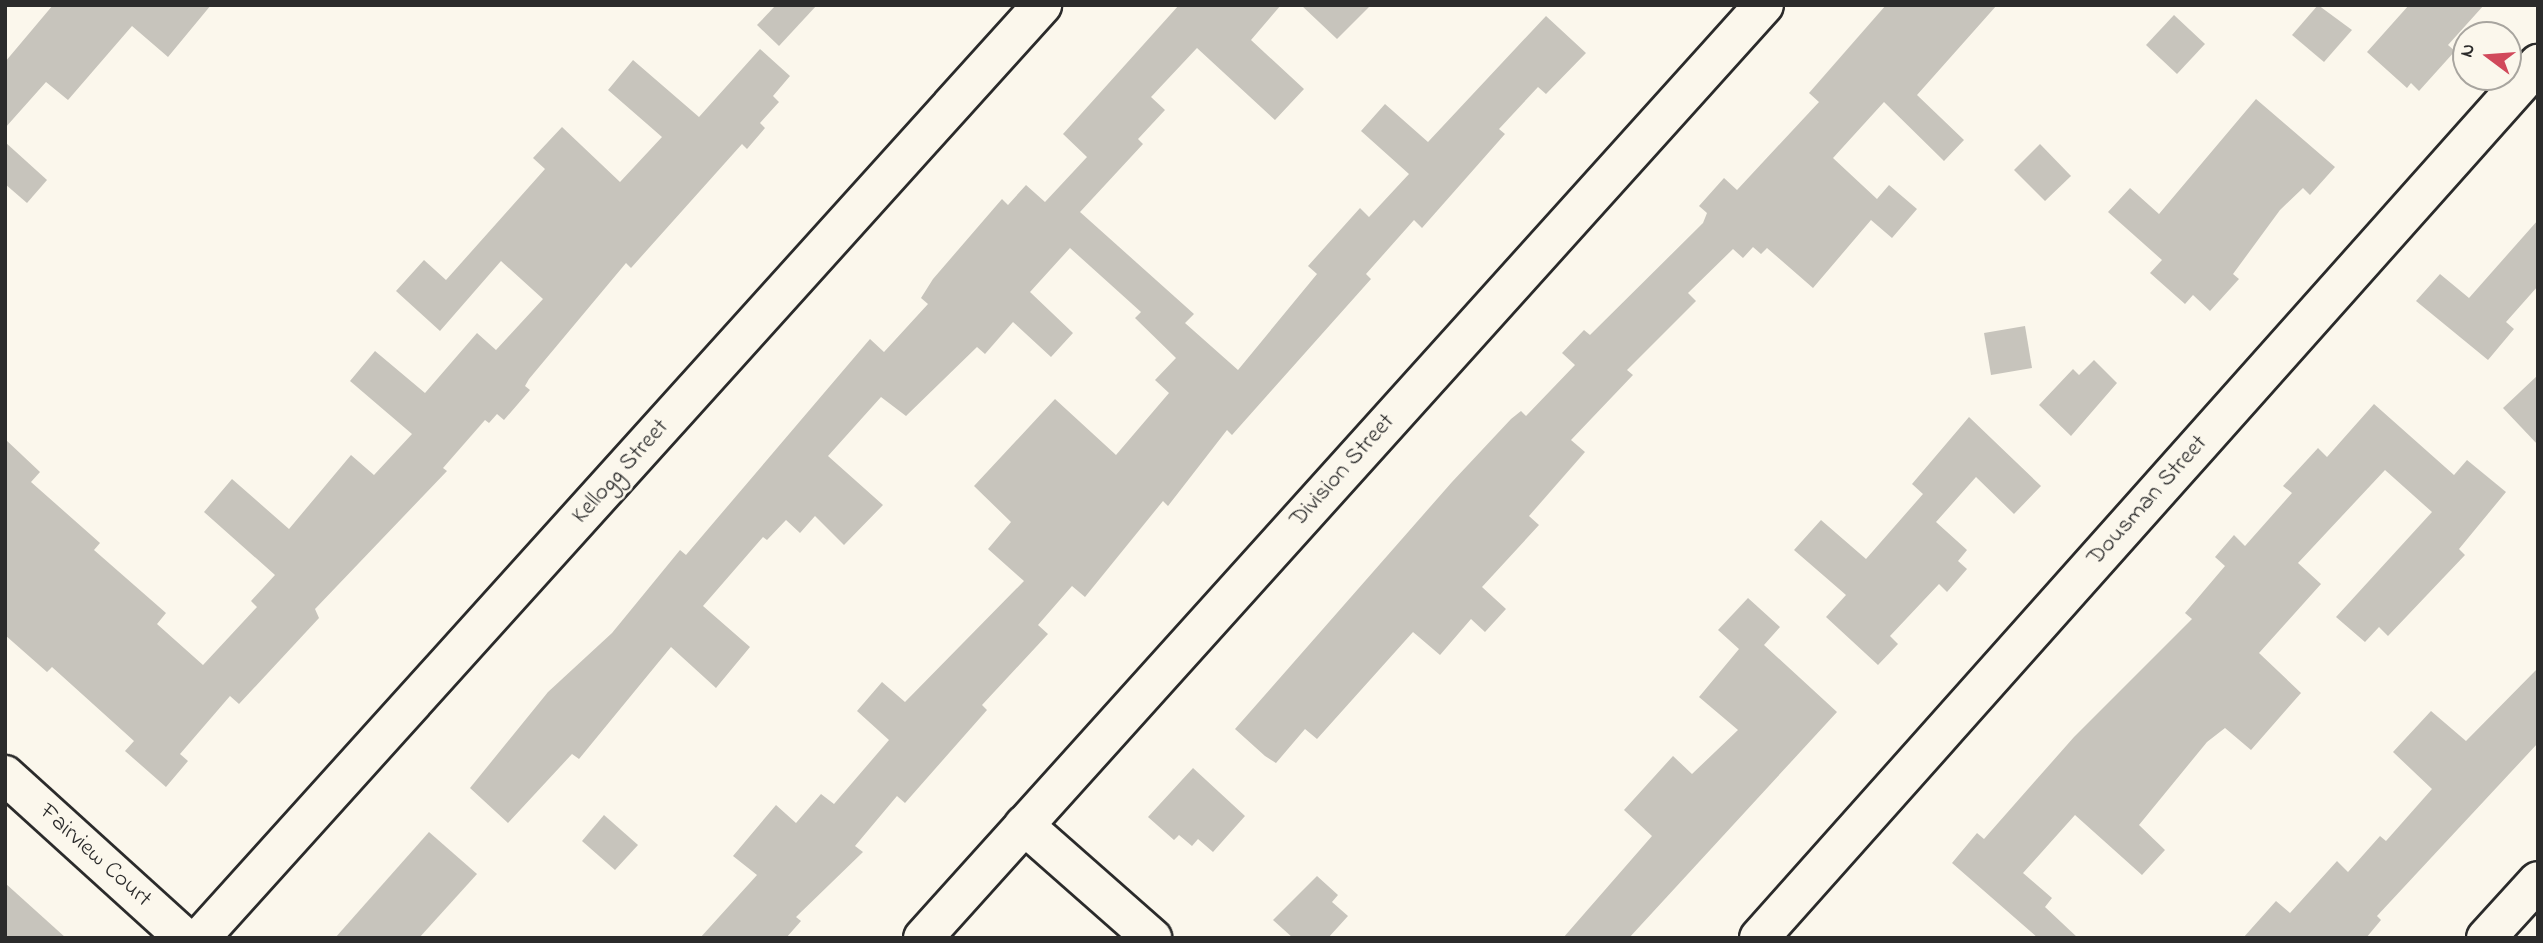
<!DOCTYPE html>
<html>
<head>
<meta charset="utf-8">
<style>
	body { margin:0 }
	#map { position:relative; width:2543px; height:943px; overflow:hidden; background:#fbf7ec; font-family:"Indie Flower",sans-serif }
	div>[style] { position:absolute }
	.building>* { inset:0; background:#c7c4bc }
	.roads { filter:drop-shadow(2px 0 #2b2b2b) drop-shadow(-2px 0 #2b2b2b) drop-shadow(0 2px #2b2b2b) drop-shadow(0 -2px #2b2b2b) }
	.minor>* { height:38px; margin:-19px; padding:0 19px; transform-origin:19px; border-radius:19px; background:#fbf7ec }
	span { translate:-50% -50%; white-space:nowrap; text-align:center; line-height:1.15; -webkit-text-stroke:5px #fbf7ec; paint-order:stroke }
	.street-label { font-size:24px; color:#2b2b2b }
	.frame { position:absolute; inset:0; border:7px solid #2b2b2b; pointer-events:none }
	.north { position:absolute; left:2452px; top:21px; width:70px; height:70px; box-sizing:border-box; background:#fbf7ec; border:2px solid #a8a59f; border-radius:50%; rotate:286deg; font-size:19px; font-weight:700; line-height:28px; text-align:center; color:#2b2b2b }
	.north::after { content:''; display:block; margin:auto; width:24px; height:32px; background:#d1495b; clip-path:polygon(50% 0,100% 100%,50% 72%,0 100%) }
</style>
</head>
<body>
<div id="map">
	<div class="building">
		<i style="clip-path:polygon(53px 5px,211px 5px,168px 57px,132px 26px,68px 100px,46px 82px,5px 128px,5px 62px)"></i>
		<i style="clip-path:polygon(776px 5px,817px 5px,779px 46px,757px 25px)"></i>
		<i style="clip-path:polygon(1179px 5px,1281px 5px,1251px 40px,1304px 89px,1275px 120px,1197px 48px,1151px 97px,1165px 110px,1138px 139px,1143px 144px,1080px 212px,1194px 314px,1185px 323px,1238px 370px,1317px 274px,1308px 266px,1360px 208px,1369px 217px,1409px 174px,1361px 131px,1385px 104px,1428px 142px,1546px 16px,1586px 53px,1546px 94px,1538px 87px,1499px 129px,1505px 134px,1422px 228px,1414px 220px,1366px 274px,1371px 279px,1232px 435px,1227px 430px,1168px 506px,1163px 501px,1085px 597px,1072px 586px,1038px 625px,1048px 634px,982px 705px,987px 710px,905px 803px,897px 796px,855px 846px,863px 852px,796px 917px,801px 921px,786px 938px,700px 938px,757px 875px,733px 856px,776px 805px,796px 823px,821px 794px,834px 804px,889px 740px,857px 711px,882px 682px,905px 702px,1024px 581px,988px 549px,1011px 522px,974px 486px,1055px 399px,1116px 455px,1169px 393px,1155px 380px,1176px 358px,1135px 318px,1141px 312px,1070px 248px,1030px 292px,1073px 333px,1051px 357px,1013px 322px,985px 354px,977px 347px,906px 416px,881px 397px,828px 456px,883px 505px,844px 545px,815px 516px,800px 533px,786px 520px,767px 540px,763px 537px,703px 606px,750px 647px,716px 688px,671px 647px,579px 759px,572px 754px,508px 823px,470px 788px,548px 692px,612px 633px,680px 550px,686px 555px,870px 339px,884px 352px,928px 304px,921px 298px,933px 279px,1002px 199px,1008px 205px,1026px 185px,1045px 202px,1087px 157px,1063px 134px)"></i>
		<i style="clip-path:polygon(1301px 5px,1371px 5px,1337px 39px)"></i>
		<i style="clip-path:polygon(1886px 5px,1997px 5px,1917px 95px,1964px 140px,1944px 161px,1884px 102px,1833px 158px,1877px 199px,1889px 185px,1917px 209px,1892px 238px,1871px 220px,1813px 288px,1767px 248px,1761px 254px,1753px 247px,1743px 258px,1733px 249px,1688px 293px,1696px 301px,1627px 370px,1633px 375px,1571px 440px,1585px 452px,1529px 516px,1539px 525px,1482px 587px,1506px 609px,1485px 632px,1471px 619px,1440px 655px,1413px 632px,1317px 739px,1305px 729px,1276px 763px,1265px 756px,1235px 729px,1452px 482px,1511px 419px,1521px 411px,1526px 416px,1575px 365px,1562px 353px,1584px 330px,1590px 335px,1703px 223px,1707px 213px,1699px 206px,1724px 178px,1737px 190px,1819px 102px,1809px 93px)"></i>
		<i style="clip-path:polygon(2318px 5px,2352px 30px,2324px 62px,2292px 35px)"></i>
		<i style="clip-path:polygon(2409px 5px,2484px 5px,2448px 45px,2455px 51px,2419px 91px,2411px 83px,2407px 88px,2367px 52px)"></i>
		<i style="clip-path:polygon(2174px 15px,2205px 44px,2177px 74px,2146px 45px)"></i>
		<i style="clip-path:polygon(760px 49px,790px 76px,773px 96px,779px 102px,760px 123px,765px 128px,747px 149px,742px 144px,631px 268px,626px 263px,529px 379px,525px 386px,530px 390px,504px 420px,497px 414px,489px 423px,485px 420px,443px 468px,447px 471px,315px 609px,319px 618px,239px 704px,230px 696px,180px 754px,188px 761px,166px 787px,125px 751px,134px 741px,52px 667px,47px 672px,5px 635px,5px 439px,40px 472px,31px 482px,100px 543px,94px 550px,166px 613px,157px 624px,203px 665px,257px 607px,251px 601px,275px 575px,204px 512px,232px 479px,289px 529px,351px 455px,374px 475px,412px 434px,350px 381px,375px 351px,425px 393px,477px 333px,496px 350px,543px 299px,501px 261px,440px 331px,396px 291px,424px 260px,446px 280px,545px 169px,533px 158px,562px 127px,620px 182px,662px 137px,608px 90px,633px 60px,699px 117px)"></i>
		<i style="clip-path:polygon(2256px 99px,2335px 167px,2310px 195px,2303px 188px,2280px 210px,2233px 274px,2239px 279px,2210px 311px,2193px 295px,2185px 304px,2150px 273px,2162px 260px,2108px 212px,2130px 188px,2159px 214px)"></i>
		<i style="clip-path:polygon(5px 142px,47px 180px,27px 203px,5px 184px)"></i>
		<i style="clip-path:polygon(2040px 144px,2071px 176px,2045px 201px,2014px 170px)"></i>
		<i style="clip-path:polygon(2538px 220px,2538px 286px,2506px 322px,2514px 329px,2488px 360px,2416px 301px,2440px 274px,2469px 298px)"></i>
		<i style="clip-path:polygon(2025px 326px,2032px 368px,1991px 375px,1984px 333px)"></i>
		<i style="clip-path:polygon(2094px 360px,2117px 383px,2071px 436px,2039px 405px,2073px 369px,2079px 375px)"></i>
		<i style="clip-path:polygon(2538px 375px,2538px 445px,2503px 408px)"></i>
		<i style="clip-path:polygon(2374px 404px,2454px 475px,2467px 460px,2506px 492px,2459px 549px,2465px 555px,2388px 636px,2379px 627px,2365px 642px,2336px 617px,2432px 512px,2385px 470px,2298px 563px,2321px 584px,2259px 653px,2301px 693px,2251px 750px,2225px 728px,2207px 742px,2139px 825px,2165px 850px,2142px 875px,2075px 815px,2023px 873px,2052px 898px,2045px 907px,2078px 938px,2038px 938px,1952px 863px,1977px 833px,1984px 839px,2074px 737px,2192px 619px,2185px 613px,2225px 566px,2215px 557px,2234px 535px,2245px 546px,2292px 493px,2283px 486px,2318px 448px,2327px 457px)"></i>
		<i style="clip-path:polygon(1969px 417px,2041px 486px,2014px 514px,1976px 477px,1936px 522px,1967px 550px,1958px 561px,1967px 569px,1947px 592px,1939px 584px,1890px 636px,1898px 644px,1878px 665px,1826px 617px,1846px 595px,1794px 550px,1821px 520px,1866px 559px,1923px 494px,1912px 484px)"></i>
		<i style="clip-path:polygon(1748px 598px,1780px 627px,1764px 645px,1837px 712px,1629px 938px,1563px 938px,1652px 836px,1624px 810px,1673px 756px,1692px 774px,1738px 730px,1699px 697px,1739px 649px,1718px 630px)"></i>
		<i style="clip-path:polygon(2538px 668px,2538px 743px,2377px 916px,2381px 920px,2366px 938px,2243px 938px,2276px 901px,2290px 913px,2337px 861px,2348px 872px,2380px 836px,2386px 841px,2432px 789px,2393px 752px,2431px 711px,2466px 741px)"></i>
		<i style="clip-path:polygon(1193px 768px,1245px 816px,1213px 852px,1198px 839px,1192px 846px,1179px 835px,1174px 840px,1148px 817px)"></i>
		<i style="clip-path:polygon(604px 815px,638px 845px,615px 870px,582px 841px)"></i>
		<i style="clip-path:polygon(429px 832px,477px 874px,419px 938px,335px 938px)"></i>
		<i style="clip-path:polygon(1317px 876px,1338px 895px,1332px 902px,1348px 916px,1328px 938px,1293px 938px,1273px 920px)"></i>
		<i style="clip-path:polygon(5px 883px,66px 938px,5px 938px)"></i>
	</div>
	<div class="roads">
		<div class="minor">
			<i style="left:5px;top:775px;width:243px;rotate:42.2deg"></i>
			<i style="left:1024px;top:825px;width:171px;rotate:41.4deg"></i>
			<i style="left:200px;top:938px;width:1257px;rotate:-47.93deg"></i>
			<i style="left:923px;top:938px;width:1256px;rotate:-47.97deg"></i>
			<i style="left:1759px;top:938px;width:1171px;rotate:-48.29deg"></i>
			<i style="left:2486px;top:938px;width:77px;rotate:-47.6deg"></i>
		</div>
	</div>
	<div class="street-label">
		<span style="left:1343px;top:471px;rotate:-48deg">Division Street</span>
		<span style="left:621px;top:472px;rotate:-48deg">Kellogg Street</span>
		<span style="left:2148px;top:501px;rotate:-48deg">Dousman Street</span>
		<span style="left:95px;top:856px;rotate:42deg">Fairview Court</span>
	</div>
	<div class="frame"></div>
	<div class="north">N</div>
</div>
</body>
</html>
